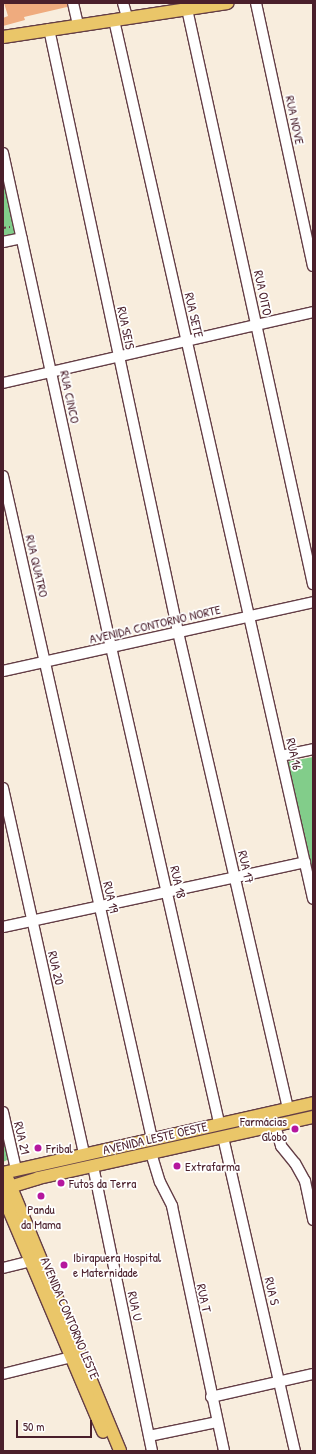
<!DOCTYPE html>
<html>
<head>
<meta charset="utf-8">
<style>
	body { margin:0 }
	#map { position:relative; width:316px; height:1454px; overflow:hidden; background:#f8eddd; font-family:"Patrick Hand",sans-serif }
	div>[style] { position:absolute }
	.green>* { inset:0; background:#82cd8a }
	.building>* { inset:0; background:#efab7e }
	.path>* { height:2px; margin-top:-1px; transform-origin:0; background:repeating-linear-gradient(90deg,#643e46 0 3px,transparent 0 6px) }
	.roads { filter:drop-shadow(1px 0 #643e46) drop-shadow(-1px 0 #643e46) drop-shadow(0 1px #643e46) drop-shadow(0 -1px #643e46) }
	.minor>* { height:10px; margin:-5px; padding:0 5px; transform-origin:5px; border-radius:5px; background:#fff }
	.major>* { height:12px; margin:-6px; padding:0 6px; transform-origin:6px; border-radius:6px; background:#eac669 }
	.dots>* { width:11px; height:11px; translate:-50% -50%; box-sizing:border-box; border:2px solid #fff; border-radius:50% }
	span { translate:-50% -50%; white-space:nowrap; text-align:center; line-height:1.15; -webkit-text-stroke:3.5px #fff; paint-order:stroke }
	.street-label { font-size:13px; color:#4a1f2b }
	.poi-label { font-size:13px; color:#4a1f2b }
	.right { translate:-100% -50%; text-align:right }
	.left { translate:0 -50%; text-align:left }
	.frame { position:absolute; inset:0; border:4px solid #4a1f2b; pointer-events:none }
	.scale { position:absolute; left:16px; top:1420px; width:76px; height:18px; box-sizing:border-box; border:2px solid #4a1f2b; border-top:0; padding-left:5px; font-size:12px; line-height:14px; white-space:nowrap; color:#4a1f2b; -webkit-text-stroke:3px #fff; paint-order:stroke }
</style>
</head>
<body>
<div id="map">
	<div class="green">
		<i style="clip-path:polygon(3px 167px,18px 234px,3px 237px)"></i>
		<i style="clip-path:polygon(313px 757px,313px 875px,287px 762px)"></i>
		<i style="clip-path:polygon(3px 1127px,9px 1159px,3px 1162px)"></i>
	</div>
	<div class="building">
		<i style="clip-path:polygon(4px 3px,67px 3px,67px 7px,24px 17px,25px 20px,3px 26px,3px 18px,8px 16px)"></i>
	</div>
	<div class="path">
		<i style="left:3px;top:228px;width:7px;rotate:-8deg"></i>
	</div>
	<div class="roads">
		<div class="minor">
			<i style="left:73px;top:3px;width:23px;rotate:77deg"></i>
			<i style="left:123px;top:3px;width:15px;rotate:74deg"></i>
			<i style="left:256px;top:3px;width:269px;rotate:77.8deg"></i>
			<i style="left:187px;top:9px;width:589px;rotate:77.64deg"></i>
			<i style="left:114px;top:20px;width:901px;rotate:77.24deg"></i>
			<i style="left:49px;top:29px;width:617px;rotate:77.92deg"></i>
			<i style="left:178px;top:632px;width:490px;rotate:77deg"></i>
			<i style="left:3px;top:153px;width:506px;rotate:77.67deg"></i>
			<i style="left:111px;top:647px;width:489px;rotate:77.2deg"></i>
			<i style="left:3px;top:242px;width:19px;rotate:-12deg"></i>
			<i style="left:3px;top:383px;width:318px;rotate:-12.9deg"></i>
			<i style="left:3px;top:476px;width:680px;rotate:77.33deg"></i>
			<i style="left:3px;top:671px;width:318px;rotate:-12.5deg"></i>
			<i style="left:281px;top:756px;width:33px;rotate:-12deg"></i>
			<i style="left:3px;top:788px;width:375px;rotate:77.5deg"></i>
			<i style="left:3px;top:927px;width:309px;rotate:-12.1deg"></i>
			<i style="left:3px;top:1112px;width:58px;rotate:77.2deg"></i>
			<i style="left:275px;top:1126px;width:21px;rotate:73deg"></i>
			<i style="left:281px;top:1146px;width:22px;rotate:51deg"></i>
			<i style="left:295px;top:1163px;width:21px;rotate:61deg"></i>
			<i style="left:305px;top:1181px;width:40px;rotate:78deg"></i>
			<i style="left:223px;top:1137px;width:322px;rotate:77.1deg"></i>
			<i style="left:151px;top:1153px;width:30px;rotate:73deg"></i>
			<i style="left:160px;top:1182px;width:27px;rotate:63deg"></i>
			<i style="left:172px;top:1206px;width:250px;rotate:78deg"></i>
			<i style="left:93px;top:1166px;width:291px;rotate:78.3deg"></i>
			<i style="left:3px;top:1268px;width:36px;rotate:-14deg"></i>
			<i style="left:3px;top:1374px;width:70px;rotate:-14deg"></i>
			<i style="left:211px;top:1397px;width:105px;rotate:-12.7deg"></i>
			<i style="left:149px;top:1436px;width:69px;rotate:-11.6deg"></i>
		</div>
		<div class="major">
			<i style="left:3px;top:37px;width:227px;rotate:-8.6deg"></i>
			<i style="left:3px;top:1173px;width:318px;rotate:-12.7deg"></i>
			<i style="left:8px;top:1180px;width:293px;rotate:67.5deg"></i>
			<i style="left:3px;top:1189px;width:37px;rotate:-17deg"></i>
			<i style="left:38px;top:1178px;width:282px;rotate:-12.5deg"></i>
			<i style="left:3px;top:1196px;width:256px;rotate:67deg"></i>
		</div>
	</div>
	<div class="dots">
		<i style="left:295px;top:1129px;background:#b5179e"></i>
		<i style="left:38px;top:1148px;background:#b5179e"></i>
		<i style="left:177px;top:1166px;background:#b5179e"></i>
		<i style="left:61px;top:1183px;background:#b5179e"></i>
		<i style="left:41px;top:1196px;background:#b5179e"></i>
		<i style="left:64px;top:1265px;background:#b5179e"></i>
	</div>
	<div class="street-label">
		<span style="left:295px;top:120px;rotate:78deg">RUA NOVE</span>
		<span style="left:263px;top:293px;rotate:78deg">RUA OITO</span>
		<span style="left:194px;top:315px;rotate:77deg">RUA SETE</span>
		<span style="left:126px;top:328px;rotate:78deg">RUA SEIS</span>
		<span style="left:70px;top:397px;rotate:78deg">RUA CINCO</span>
		<span style="left:37px;top:566px;rotate:77deg">RUA QUATRO</span>
		<span style="left:155px;top:624px;rotate:-13deg">AVENIDA CONTORNO NORTE</span>
		<span style="left:294px;top:754px;rotate:77deg">RUA 16</span>
		<span style="left:246px;top:867px;rotate:77deg">RUA 17</span>
		<span style="left:178px;top:882px;rotate:77deg">RUA 18</span>
		<span style="left:111px;top:897px;rotate:77deg">RUA 19</span>
		<span style="left:56px;top:968px;rotate:77deg">RUA 20</span>
		<span style="left:22px;top:1138px;rotate:77deg">RUA 21</span>
		<span style="left:155px;top:1138px;rotate:-13deg">AVENIDA LESTE OESTE</span>
		<span style="left:272px;top:1291px;rotate:77deg">RUA S</span>
		<span style="left:204px;top:1298px;rotate:78deg">RUA T</span>
		<span style="left:135px;top:1306px;rotate:78deg">RUA U</span>
		<span style="left:70px;top:1318px;rotate:67deg">AVENIDA CONTORNO LESTE</span>
	</div>
	<div class="poi-label">
		<span class="right" style="left:287px;top:1129px">Farmácias<br>Globo</span>
		<span class="left" style="left:46px;top:1148px">Fribal</span>
		<span class="left" style="left:185px;top:1166px">Extrafarma</span>
		<span class="left" style="left:69px;top:1183px">Futos da Terra</span>
		<span style="left:41px;top:1217px">Pandu<br>da Mama</span>
		<span class="left" style="left:73px;top:1265px">Ibirapuera Hospital<br>e Maternidade</span>
	</div>
	<div class="frame"></div>
	<div class="scale">50 m</div>
</div>
</body>
</html>
